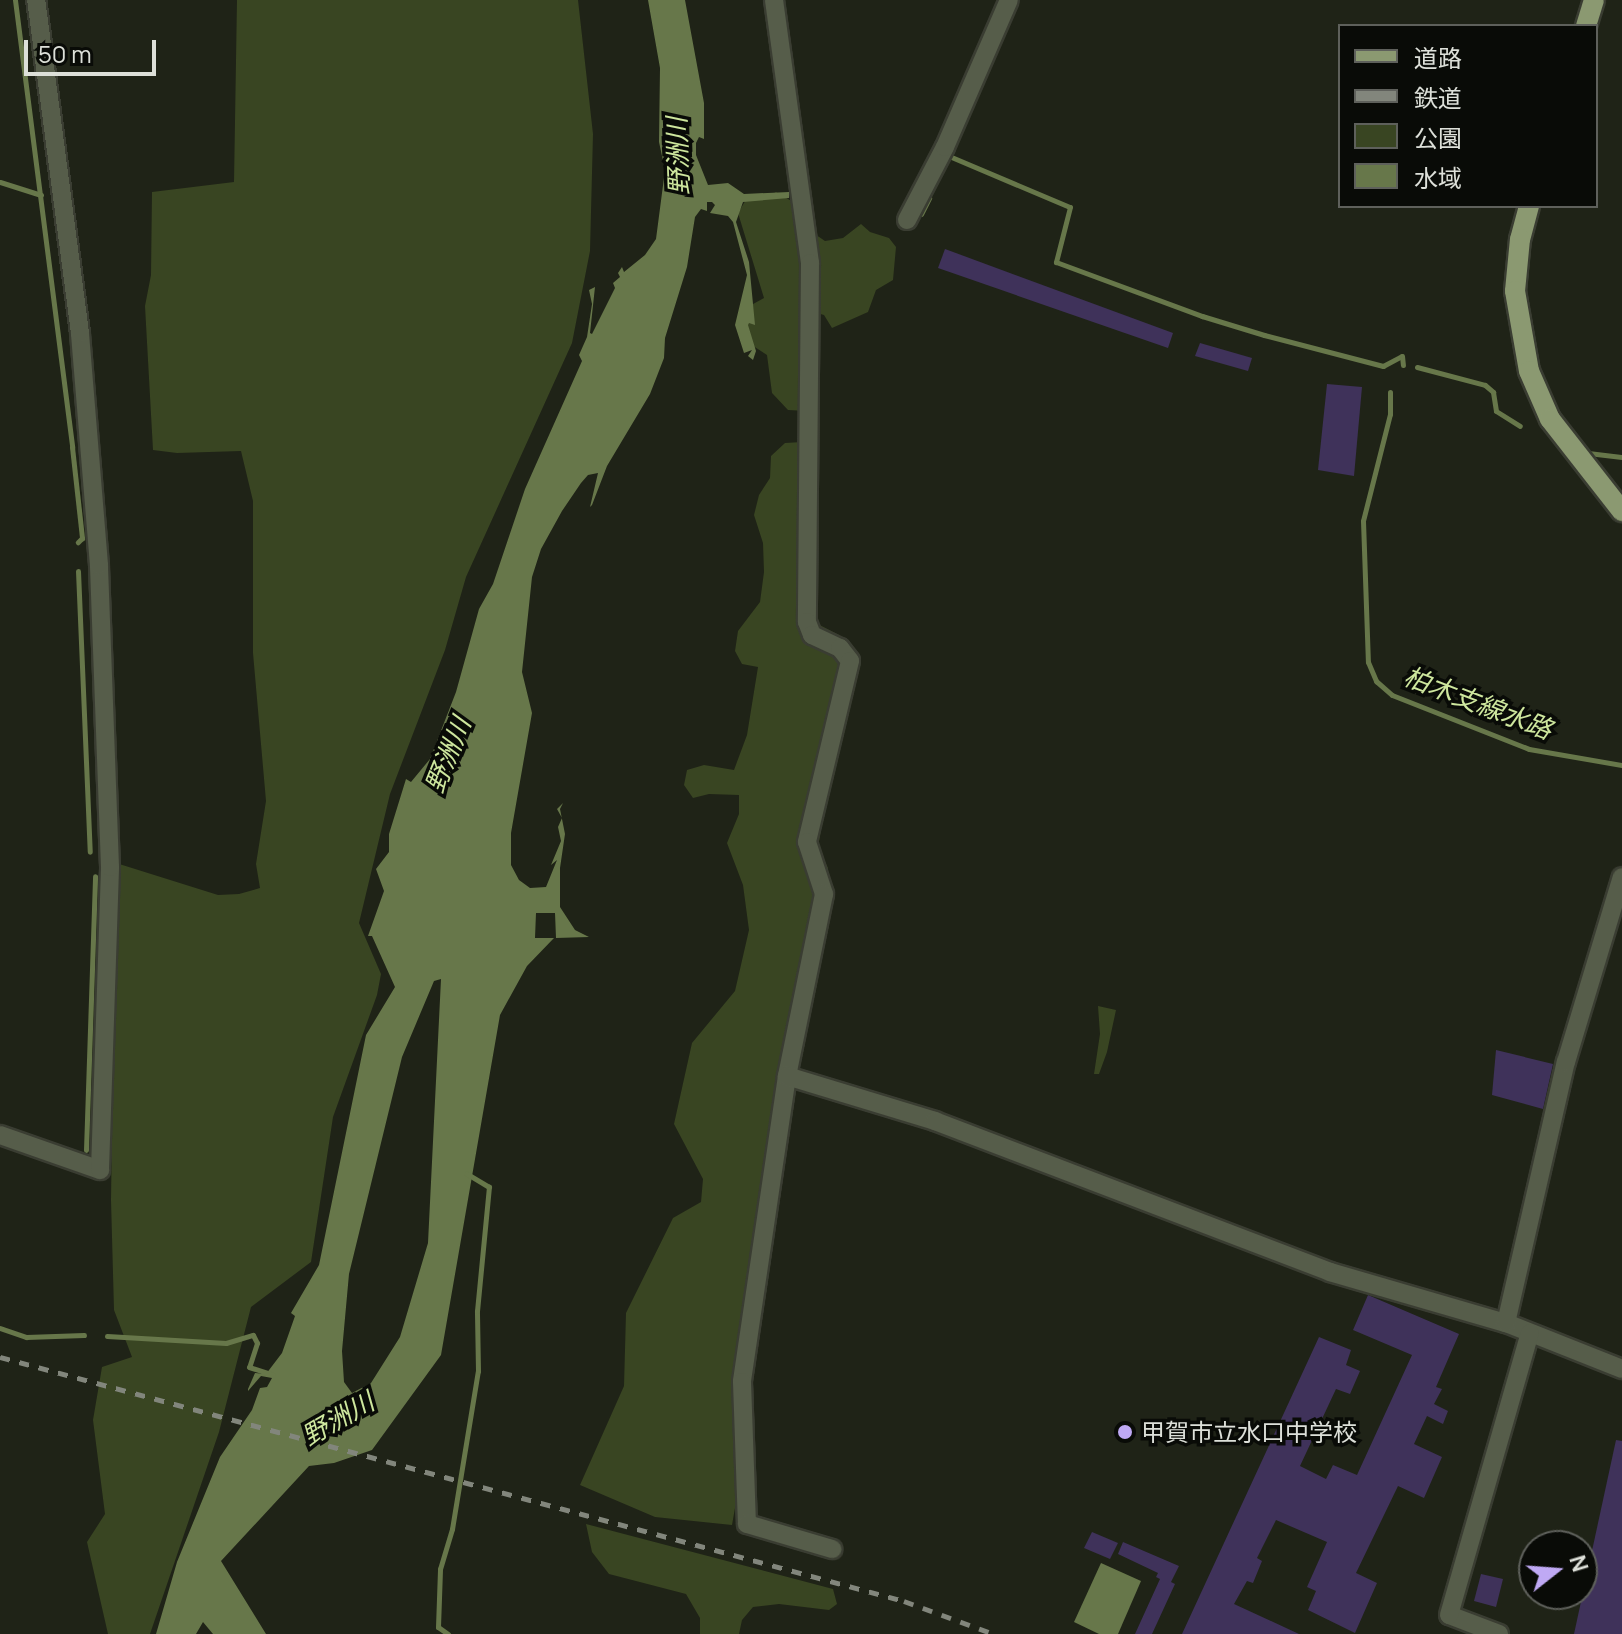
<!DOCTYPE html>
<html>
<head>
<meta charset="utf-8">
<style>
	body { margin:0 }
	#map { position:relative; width:1622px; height:1634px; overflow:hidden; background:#1f2317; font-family:Manrope,"Noto Sans JP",sans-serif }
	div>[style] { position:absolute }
	.green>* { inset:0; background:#394522 }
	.water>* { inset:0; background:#67774a }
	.stream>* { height:5px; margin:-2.5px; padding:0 2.5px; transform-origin:2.5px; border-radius:2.5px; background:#67774a }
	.building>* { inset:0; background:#3f325a }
	.roads { filter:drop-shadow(2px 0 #3a3d32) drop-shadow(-2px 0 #3a3d32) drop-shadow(0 2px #3a3d32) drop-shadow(0 -2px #3a3d32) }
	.minor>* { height:18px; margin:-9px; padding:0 9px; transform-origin:9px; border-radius:9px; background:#565d4a }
	.major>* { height:20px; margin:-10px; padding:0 10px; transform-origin:10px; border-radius:10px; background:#8b9971 }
	.rail>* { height:5px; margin-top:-2.5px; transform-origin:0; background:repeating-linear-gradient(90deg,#82867c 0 10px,transparent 0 20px) }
	.dots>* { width:22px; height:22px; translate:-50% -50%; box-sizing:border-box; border:4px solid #090b07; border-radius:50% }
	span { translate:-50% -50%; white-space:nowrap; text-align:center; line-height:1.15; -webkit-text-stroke:7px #090b07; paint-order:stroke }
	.poi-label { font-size:24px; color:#dde0d9 }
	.left { translate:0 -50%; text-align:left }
	.water-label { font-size:26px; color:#cee79e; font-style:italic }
	.legend { position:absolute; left:1338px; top:24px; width:260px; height:184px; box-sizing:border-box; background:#090b07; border:2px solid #5e605b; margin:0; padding:10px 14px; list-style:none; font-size:24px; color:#dde0d9 }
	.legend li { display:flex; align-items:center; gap:16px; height:40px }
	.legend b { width:40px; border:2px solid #5e605b }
	.north { position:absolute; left:1518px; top:1530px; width:80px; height:80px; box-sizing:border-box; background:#090b07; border:2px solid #5e605b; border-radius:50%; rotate:73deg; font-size:22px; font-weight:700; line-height:32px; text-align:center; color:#dde0d9 }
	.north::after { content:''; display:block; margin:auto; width:28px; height:36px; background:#bfa9f4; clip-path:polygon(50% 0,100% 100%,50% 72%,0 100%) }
	.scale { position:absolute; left:24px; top:40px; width:132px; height:36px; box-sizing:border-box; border:4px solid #dde0d9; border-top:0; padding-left:10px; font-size:24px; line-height:28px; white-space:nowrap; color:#dde0d9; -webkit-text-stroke:6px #090b07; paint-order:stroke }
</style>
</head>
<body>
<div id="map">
	<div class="green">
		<i style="clip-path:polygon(237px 0,578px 0,593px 134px,590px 251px,572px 343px,466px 577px,445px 650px,390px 794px,359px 923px,381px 974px,377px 995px,333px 1117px,311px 1262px,251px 1307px,219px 1432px,150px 1634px,108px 1634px,87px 1542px,105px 1514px,93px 1420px,102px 1367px,132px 1357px,114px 1310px,111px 1200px,116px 863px,218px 895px,239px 894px,260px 888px,256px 864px,266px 801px,253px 653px,253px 501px,241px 451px,177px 453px,153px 450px,145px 306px,151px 275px,152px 192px,234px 182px)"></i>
		<i style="clip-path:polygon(776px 192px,800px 206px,803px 226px,825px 241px,843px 238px,861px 224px,870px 232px,889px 238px,896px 247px,893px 280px,876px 290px,868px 312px,832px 328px,824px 315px,817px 313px,807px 411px,788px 410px,772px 393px,767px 355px,750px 344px,744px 309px,764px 298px,738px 213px,747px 198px,766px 198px)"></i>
		<i style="clip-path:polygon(802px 442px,808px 619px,839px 635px,854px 649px,817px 802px,824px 810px,818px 848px,828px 868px,812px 937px,752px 1332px,750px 1423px,732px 1525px,655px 1517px,580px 1485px,624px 1386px,626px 1313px,673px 1218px,701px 1202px,703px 1179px,674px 1124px,692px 1043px,735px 991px,749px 930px,743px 885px,727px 843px,739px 814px,739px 795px,709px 794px,693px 798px,684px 785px,687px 770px,704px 765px,734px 770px,747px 735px,758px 667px,742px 664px,735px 651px,738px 631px,760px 602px,764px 572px,763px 543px,754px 515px,759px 495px,770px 478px,771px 456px,785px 443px)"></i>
		<i style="clip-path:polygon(1098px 1006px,1116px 1010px,1107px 1052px,1099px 1074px,1094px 1074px,1100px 1034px)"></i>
		<i style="clip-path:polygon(586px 1524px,833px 1589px,837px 1604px,829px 1610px,779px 1604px,753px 1607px,742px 1620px,739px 1634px,700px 1634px,700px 1618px,686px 1594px,609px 1574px,592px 1552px)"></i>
	</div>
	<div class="water">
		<i style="clip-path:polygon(evenodd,648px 0,685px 0,704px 103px,704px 139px,699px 137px,696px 143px,696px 155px,708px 185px,728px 183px,744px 194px,789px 192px,789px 198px,743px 202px,736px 222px,749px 262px,755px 325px,749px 323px,748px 325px,756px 351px,753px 360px,748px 356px,752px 350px,744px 353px,735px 325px,747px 275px,733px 222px,728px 216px,710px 213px,715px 205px,712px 202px,707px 202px,707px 211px,701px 209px,695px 217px,687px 267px,665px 338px,664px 358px,650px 394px,607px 466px,592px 505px,590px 507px,598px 473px,588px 475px,581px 483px,562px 511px,541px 549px,532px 577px,522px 672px,532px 713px,511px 833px,511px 865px,519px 880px,530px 888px,546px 887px,557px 860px,551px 865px,561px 841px,558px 827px,562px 818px,557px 809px,563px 803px,560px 809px,565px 834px,560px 868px,560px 907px,575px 930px,589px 937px,556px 938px,555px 913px,536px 913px,535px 938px,554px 938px,527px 966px,500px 1015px,441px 1355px,372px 1450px,334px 1463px,309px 1466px,221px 1561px,266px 1634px,213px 1634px,203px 1622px,196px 1634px,156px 1634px,177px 1562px,220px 1457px,252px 1410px,260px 1388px,267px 1387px,272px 1378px,261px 1376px,248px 1391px,248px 1389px,255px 1373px,266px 1374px,282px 1353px,295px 1316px,291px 1313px,319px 1265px,366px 1035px,395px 987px,372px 936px,368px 936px,384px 891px,376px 869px,389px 852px,389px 834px,406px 779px,411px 782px,430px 759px,456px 692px,479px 609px,493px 584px,525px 489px,582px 361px,579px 355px,587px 337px,592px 304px,589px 290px,595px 287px,590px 333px,592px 334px,615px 288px,613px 283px,620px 277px,618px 273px,622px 267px,624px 272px,645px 255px,656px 239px,665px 170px,659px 142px,660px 68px,648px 0,441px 979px,428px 1243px,400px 1337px,371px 1383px,352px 1393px,344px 1382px,342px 1351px,349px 1274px,402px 1057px,434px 981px,441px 979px)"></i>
		<i style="clip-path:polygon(1101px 1563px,1141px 1581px,1118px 1634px,1099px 1634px,1074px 1622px)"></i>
	</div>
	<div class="stream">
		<i style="left:15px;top:0;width:451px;rotate:82.7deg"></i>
		<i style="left:72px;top:447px;width:92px;rotate:83.7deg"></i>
		<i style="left:82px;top:538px;width:6px;rotate:135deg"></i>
		<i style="left:947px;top:160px;width:4px;rotate:-63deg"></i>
		<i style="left:949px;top:156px;width:131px;rotate:22.9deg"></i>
		<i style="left:1070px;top:207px;width:57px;rotate:104.3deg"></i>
		<i style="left:1056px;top:262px;width:156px;rotate:20.3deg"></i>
		<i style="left:1202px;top:316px;width:65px;rotate:17deg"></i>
		<i style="left:1264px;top:335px;width:123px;rotate:14.6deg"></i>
		<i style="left:1383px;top:366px;width:21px;rotate:-28deg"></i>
		<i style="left:1402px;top:356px;width:9px;rotate:84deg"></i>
		<i style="left:0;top:182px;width:43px;rotate:17.6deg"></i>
		<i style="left:921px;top:214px;width:18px;rotate:-63deg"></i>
		<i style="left:1417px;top:367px;width:70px;rotate:14.8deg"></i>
		<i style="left:1485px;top:385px;width:11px;rotate:41deg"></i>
		<i style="left:1493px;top:392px;width:19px;rotate:81deg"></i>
		<i style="left:1496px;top:411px;width:28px;rotate:32deg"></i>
		<i style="left:1390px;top:392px;width:22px;rotate:90deg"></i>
		<i style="left:1390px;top:414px;width:110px;rotate:104.2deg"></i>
		<i style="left:1363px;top:521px;width:141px;rotate:88deg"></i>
		<i style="left:1368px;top:662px;width:21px;rotate:67deg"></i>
		<i style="left:1376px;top:681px;width:21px;rotate:41deg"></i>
		<i style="left:1392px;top:695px;width:147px;rotate:21.5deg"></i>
		<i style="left:1529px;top:749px;width:94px;rotate:9.8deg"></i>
		<i style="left:1588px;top:453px;width:34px;rotate:7deg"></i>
		<i style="left:78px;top:571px;width:281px;rotate:87.6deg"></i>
		<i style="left:86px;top:1150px;width:274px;rotate:-88.1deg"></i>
		<i style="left:0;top:1328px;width:28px;rotate:19deg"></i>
		<i style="left:26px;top:1337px;width:58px;rotate:-2deg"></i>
		<i style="left:107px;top:1336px;width:119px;rotate:3.4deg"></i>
		<i style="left:226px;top:1343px;width:28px;rotate:-17deg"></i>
		<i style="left:253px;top:1335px;width:9px;rotate:63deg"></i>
		<i style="left:257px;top:1343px;width:25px;rotate:108deg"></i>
		<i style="left:249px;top:1367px;width:25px;rotate:18deg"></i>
		<i style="left:448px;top:1634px;width:12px;rotate:-145deg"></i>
		<i style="left:438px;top:1627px;width:58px;rotate:-88deg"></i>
		<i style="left:440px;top:1569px;width:42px;rotate:-73.3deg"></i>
		<i style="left:452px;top:1529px;width:160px;rotate:-80.7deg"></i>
		<i style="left:478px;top:1371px;width:60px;rotate:-91deg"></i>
		<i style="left:477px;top:1311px;width:125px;rotate:-84.5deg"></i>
		<i style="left:489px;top:1187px;width:26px;rotate:-149deg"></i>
	</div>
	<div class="building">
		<i style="clip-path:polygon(945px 249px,1173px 333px,1168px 348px,938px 268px)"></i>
		<i style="clip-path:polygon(1200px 343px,1252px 358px,1248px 371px,1195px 356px)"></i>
		<i style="clip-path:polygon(1327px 384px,1362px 387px,1354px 476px,1318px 470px)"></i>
		<i style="clip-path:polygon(1496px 1050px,1553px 1064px,1543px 1109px,1492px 1095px)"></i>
		<i style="clip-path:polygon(1368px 1295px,1459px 1334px,1436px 1387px,1442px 1389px,1434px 1404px,1448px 1411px,1443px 1424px,1427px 1416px,1414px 1444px,1442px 1457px,1424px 1498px,1398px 1486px,1356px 1573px,1377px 1583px,1355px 1633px,1308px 1610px,1316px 1591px,1307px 1587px,1327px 1542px,1276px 1520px,1257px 1558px,1262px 1561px,1253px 1583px,1247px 1581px,1234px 1604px,1299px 1634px,1182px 1634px,1319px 1337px,1351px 1350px,1346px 1365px,1360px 1371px,1350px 1394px,1336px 1389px,1300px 1466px,1326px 1479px,1333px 1465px,1357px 1475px,1412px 1355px,1353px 1330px)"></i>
		<i style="clip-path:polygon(1616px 1440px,1622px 1441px,1622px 1634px,1574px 1634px)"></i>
		<i style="clip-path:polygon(1092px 1532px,1118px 1543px,1110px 1559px,1084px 1548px)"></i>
		<i style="clip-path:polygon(1123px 1542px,1179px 1566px,1171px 1582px,1175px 1584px,1152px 1634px,1135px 1634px,1160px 1579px,1156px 1577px,1158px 1573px,1118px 1554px)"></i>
		<i style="clip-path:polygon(1481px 1574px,1503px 1579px,1496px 1607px,1474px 1601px)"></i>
	</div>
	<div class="roads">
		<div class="minor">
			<i style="left:774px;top:0;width:265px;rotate:82.2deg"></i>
			<i style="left:810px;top:263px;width:359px;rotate:90.5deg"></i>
			<i style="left:807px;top:622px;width:14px;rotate:69deg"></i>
			<i style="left:812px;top:635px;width:31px;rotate:25deg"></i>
			<i style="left:840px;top:648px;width:16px;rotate:52deg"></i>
			<i style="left:850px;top:661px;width:186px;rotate:103.4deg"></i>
			<i style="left:807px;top:842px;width:55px;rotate:71.9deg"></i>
			<i style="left:824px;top:894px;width:186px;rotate:101.5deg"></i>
			<i style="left:787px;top:1076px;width:309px;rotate:98.4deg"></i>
			<i style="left:742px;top:1382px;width:142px;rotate:88deg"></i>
			<i style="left:747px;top:1524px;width:89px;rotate:16.4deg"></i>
			<i style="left:907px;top:220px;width:82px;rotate:-62.5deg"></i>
			<i style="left:945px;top:147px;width:160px;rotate:-66.5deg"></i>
			<i style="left:787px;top:1076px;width:155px;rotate:16.9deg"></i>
			<i style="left:935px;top:1121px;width:423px;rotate:20.9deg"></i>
			<i style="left:1330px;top:1272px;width:183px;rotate:16.2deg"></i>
			<i style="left:1506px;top:1323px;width:125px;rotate:21.6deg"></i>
			<i style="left:0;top:1135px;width:106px;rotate:19.3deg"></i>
			<i style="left:100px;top:1170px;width:303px;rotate:-88.1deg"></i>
			<i style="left:110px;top:867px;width:302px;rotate:-92.1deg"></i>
			<i style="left:99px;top:565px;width:233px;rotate:-94.7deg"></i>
			<i style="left:80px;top:333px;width:336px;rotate:-97.5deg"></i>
			<i style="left:1506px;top:1323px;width:268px;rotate:-77.1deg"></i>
			<i style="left:1566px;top:1062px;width:193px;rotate:-73.2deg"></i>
			<i style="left:1499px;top:1634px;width:53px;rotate:-159.2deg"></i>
			<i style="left:1449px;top:1615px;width:293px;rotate:-74deg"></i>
		</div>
		<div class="major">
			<i style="left:1586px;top:26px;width:27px;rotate:-73deg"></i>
			<i style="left:1529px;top:206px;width:34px;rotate:105deg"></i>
			<i style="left:1520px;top:239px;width:52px;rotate:95.5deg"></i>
			<i style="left:1515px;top:291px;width:81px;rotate:80.1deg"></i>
			<i style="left:1529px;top:371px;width:52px;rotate:66.4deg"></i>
			<i style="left:1550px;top:419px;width:117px;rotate:52deg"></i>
		</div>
	</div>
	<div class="rail">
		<i style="left:0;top:1357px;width:936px;rotate:15.1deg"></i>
		<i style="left:904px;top:1601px;width:96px;rotate:20.1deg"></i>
	</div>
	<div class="dots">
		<i style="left:1125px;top:1432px;background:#bfa9f4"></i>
	</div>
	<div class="poi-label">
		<span class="left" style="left:1141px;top:1432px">甲賀市立水口中学校</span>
	</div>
	<div class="water-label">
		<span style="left:678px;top:156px;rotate:-92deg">野洲川</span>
		<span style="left:1478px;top:703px;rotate:21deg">柏木支線水路</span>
		<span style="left:448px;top:755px;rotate:-68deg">野洲川</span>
		<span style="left:338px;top:1419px;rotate:-30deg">野洲川</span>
	</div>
	<ul class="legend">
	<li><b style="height:10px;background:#8b9971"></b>道路</li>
	<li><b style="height:10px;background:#82867c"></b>鉄道</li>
	<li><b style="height:22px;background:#394522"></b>公園</li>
	<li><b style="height:22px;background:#67774a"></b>水域</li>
	</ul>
	<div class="north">N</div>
	<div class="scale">50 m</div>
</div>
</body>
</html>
